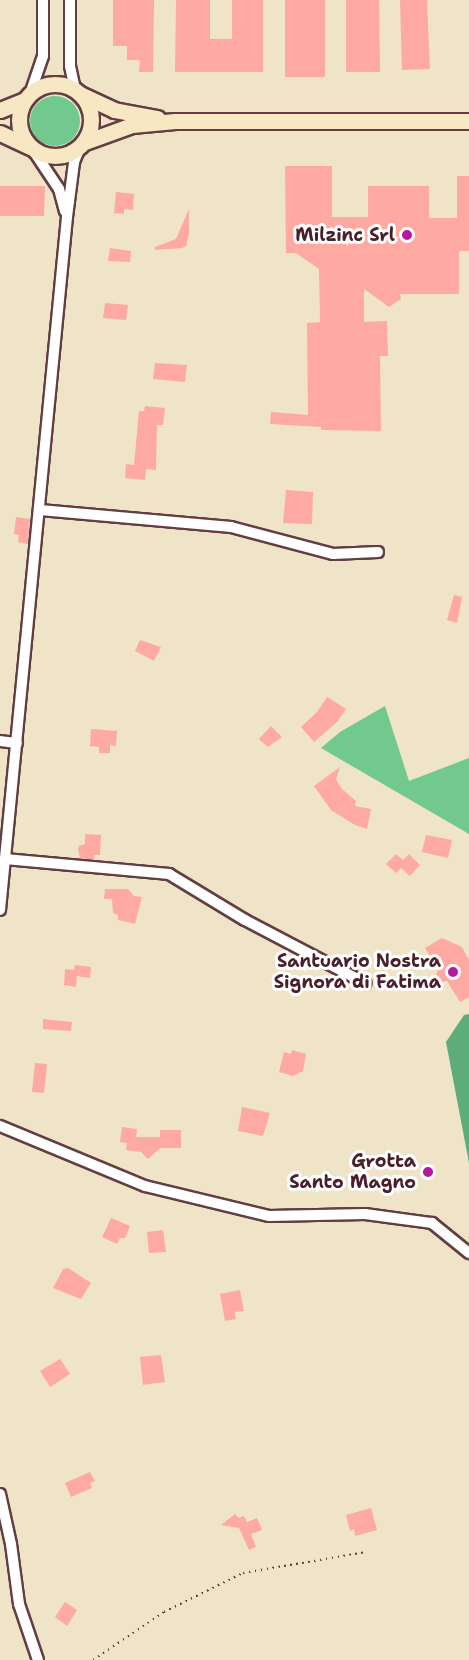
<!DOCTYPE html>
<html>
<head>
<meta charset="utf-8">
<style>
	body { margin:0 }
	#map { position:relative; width:469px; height:1660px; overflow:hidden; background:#efe4c7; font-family:"Shantell Sans",sans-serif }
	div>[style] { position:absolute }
	.green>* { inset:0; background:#71c98f }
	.round { border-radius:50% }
	.forest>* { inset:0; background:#5cad7a }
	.building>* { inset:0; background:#fea9a1 }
	.path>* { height:2px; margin-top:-1px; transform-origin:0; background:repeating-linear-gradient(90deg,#633d42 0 1.5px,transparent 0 6px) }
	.roads { filter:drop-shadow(2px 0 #633d42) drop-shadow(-2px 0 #633d42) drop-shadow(0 2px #633d42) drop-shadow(0 -2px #633d42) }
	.street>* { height:10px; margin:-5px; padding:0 5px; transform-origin:5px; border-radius:5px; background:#fff }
	.secondary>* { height:15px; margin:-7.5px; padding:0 7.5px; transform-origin:7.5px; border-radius:7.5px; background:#f7e8c3 }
	.secondary>.ring { margin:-7.5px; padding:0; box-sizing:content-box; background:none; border:15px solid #f7e8c3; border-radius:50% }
	.dots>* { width:16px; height:16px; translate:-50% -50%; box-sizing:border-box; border:3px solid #fff; border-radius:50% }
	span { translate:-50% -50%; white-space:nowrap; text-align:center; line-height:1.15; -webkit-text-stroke:6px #fff; paint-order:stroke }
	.poi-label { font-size:18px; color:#4a1f2b; font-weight:700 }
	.right { translate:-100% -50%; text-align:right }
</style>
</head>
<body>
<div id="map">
	<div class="green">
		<i class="round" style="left:30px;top:96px;width:50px;height:50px"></i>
		<i style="clip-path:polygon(385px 706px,409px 781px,469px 758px,469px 834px,321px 748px,340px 732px)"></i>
	</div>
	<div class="forest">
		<i style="clip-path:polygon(469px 1014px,469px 1163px,446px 1042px,464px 1015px)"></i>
	</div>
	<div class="building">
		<i style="clip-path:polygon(113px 0,154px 0,153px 72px,139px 72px,140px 60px,127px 60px,127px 46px,113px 46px)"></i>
		<i style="clip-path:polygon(176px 0,210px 0,210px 39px,232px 39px,232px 0,263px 0,263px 72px,175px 72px)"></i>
		<i style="clip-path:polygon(285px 0,325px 0,325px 77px,285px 77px)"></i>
		<i style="clip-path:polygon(346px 0,379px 0,380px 72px,346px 72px)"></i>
		<i style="clip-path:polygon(400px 0,427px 0,430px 69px,402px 70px)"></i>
		<i style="clip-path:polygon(285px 166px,332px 166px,332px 217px,368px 217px,368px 186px,429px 186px,429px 218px,457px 218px,457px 176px,469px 176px,469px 251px,459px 251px,459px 294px,400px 294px,401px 299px,389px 307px,364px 289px,364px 322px,387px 321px,388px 356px,380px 356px,381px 431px,321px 430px,321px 427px,270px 424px,271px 412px,308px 415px,307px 323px,320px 322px,319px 269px,296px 253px,286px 253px)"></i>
		<i style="clip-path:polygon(0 186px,45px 186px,44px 216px,0 216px)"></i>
		<i style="clip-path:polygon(116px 192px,134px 194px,133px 210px,124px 209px,124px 214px,114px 213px)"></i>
		<i style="clip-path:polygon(189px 209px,189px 235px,186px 246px,182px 248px,155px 250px,155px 247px,176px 239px)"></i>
		<i style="clip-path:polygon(110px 248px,131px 251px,130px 262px,108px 261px)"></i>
		<i style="clip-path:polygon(105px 303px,128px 305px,126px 320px,103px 318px)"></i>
		<i style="clip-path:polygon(155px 363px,187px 365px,185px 382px,153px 379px)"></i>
		<i style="clip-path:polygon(145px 406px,165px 408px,163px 425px,157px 425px,156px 470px,146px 469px,145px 480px,125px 478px,126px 464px,134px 465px,139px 411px,144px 411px)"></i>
		<i style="clip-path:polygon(286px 490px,313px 492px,312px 524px,283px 523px)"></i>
		<i style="clip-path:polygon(16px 517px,30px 519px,28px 544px,18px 542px,19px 535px,14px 534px)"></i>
		<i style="clip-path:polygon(454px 595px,462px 597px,457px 623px,447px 620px)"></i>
		<i style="clip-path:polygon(140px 640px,161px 647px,154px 661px,135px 651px)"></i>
		<i style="clip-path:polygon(327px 697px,346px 709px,337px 722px,314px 742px,301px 727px,317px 712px)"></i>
		<i style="clip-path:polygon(271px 726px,282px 737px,268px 747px,259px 739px)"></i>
		<i style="clip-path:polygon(91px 729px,117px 731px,116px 746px,110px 745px,110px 753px,99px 753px,99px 747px,90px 746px)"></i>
		<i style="clip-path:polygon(340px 767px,336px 779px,342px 789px,356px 801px,355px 806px,371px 809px,367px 829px,355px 825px,331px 810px,314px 786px)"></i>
		<i style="clip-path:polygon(85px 834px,101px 835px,100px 855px,94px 855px,94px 860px,80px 858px,78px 849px,79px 846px,85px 844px)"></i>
		<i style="clip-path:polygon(426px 835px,452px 840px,448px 858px,422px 852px)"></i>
		<i style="clip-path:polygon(396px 854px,403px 860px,409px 854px,420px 865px,410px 876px,401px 868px,396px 873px,386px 864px)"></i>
		<i style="clip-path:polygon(105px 889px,128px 889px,134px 896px,142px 897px,135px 924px,118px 920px,118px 915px,113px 913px,112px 899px,104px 899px)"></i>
		<i style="clip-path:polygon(442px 938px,462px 947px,469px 960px,469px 997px,460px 1002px,447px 981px,439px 982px,436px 976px,438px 969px,425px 948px)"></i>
		<i style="clip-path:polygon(75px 965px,91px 967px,90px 978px,77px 976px,76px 987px,64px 985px,65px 969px,74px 970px)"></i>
		<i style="clip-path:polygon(43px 1019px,72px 1022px,71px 1031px,43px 1029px)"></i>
		<i style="clip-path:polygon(292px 1050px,306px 1054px,303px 1071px,293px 1076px,279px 1072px,284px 1052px,291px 1054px)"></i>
		<i style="clip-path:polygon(35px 1063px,47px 1064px,44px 1093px,32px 1092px)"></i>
		<i style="clip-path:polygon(242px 1107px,270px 1113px,263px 1136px,238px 1131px)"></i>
		<i style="clip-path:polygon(122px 1127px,137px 1129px,136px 1137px,160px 1137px,160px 1130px,181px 1130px,181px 1148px,160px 1148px,148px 1159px,141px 1152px,126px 1150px,127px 1143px,120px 1142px)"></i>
		<i style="clip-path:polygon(111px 1218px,130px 1226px,125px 1238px,120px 1238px,117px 1244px,102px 1237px)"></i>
		<i style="clip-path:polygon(163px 1230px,166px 1252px,149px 1253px,147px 1232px)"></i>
		<i style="clip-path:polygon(68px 1268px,91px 1283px,81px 1299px,53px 1288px,63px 1269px)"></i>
		<i style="clip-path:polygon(240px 1290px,244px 1311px,235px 1312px,236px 1319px,225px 1321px,220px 1294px)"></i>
		<i style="clip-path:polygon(161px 1355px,165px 1382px,143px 1385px,140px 1357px)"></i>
		<i style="clip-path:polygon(60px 1359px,70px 1374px,50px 1387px,40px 1371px)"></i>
		<i style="clip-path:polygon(90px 1472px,95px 1481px,90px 1483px,92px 1488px,71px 1497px,65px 1483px)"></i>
		<i style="clip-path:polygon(371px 1508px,377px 1530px,355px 1536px,354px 1529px,350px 1531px,346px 1515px)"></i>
		<i style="clip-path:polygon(235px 1514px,239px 1518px,244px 1516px,247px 1522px,257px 1518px,262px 1530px,251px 1534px,256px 1547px,249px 1550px,239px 1528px,221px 1525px)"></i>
		<i style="clip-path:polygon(65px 1602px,77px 1610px,67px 1626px,55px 1617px)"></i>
	</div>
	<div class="path">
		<i style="left:93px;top:1660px;width:86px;rotate:-34.1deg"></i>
		<i style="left:164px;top:1612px;width:88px;rotate:-26.3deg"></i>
		<i style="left:243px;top:1573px;width:125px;rotate:-9.7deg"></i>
	</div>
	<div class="roads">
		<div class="street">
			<i style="left:70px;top:0;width:66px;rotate:90deg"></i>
			<i style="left:70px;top:66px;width:25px;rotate:78deg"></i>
			<i style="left:30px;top:94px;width:40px;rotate:-71.1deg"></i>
			<i style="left:43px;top:56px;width:56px;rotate:-90deg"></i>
			<i style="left:33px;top:150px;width:47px;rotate:56.3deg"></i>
			<i style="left:59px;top:189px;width:23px;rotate:75deg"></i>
			<i style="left:40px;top:510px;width:192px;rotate:5.1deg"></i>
			<i style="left:231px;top:527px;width:106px;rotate:14.8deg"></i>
			<i style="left:333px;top:554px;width:45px;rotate:-2.5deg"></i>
			<i style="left:0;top:741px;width:17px;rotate:7deg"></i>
			<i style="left:5px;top:859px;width:165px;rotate:5.2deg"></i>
			<i style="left:169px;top:874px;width:89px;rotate:31.2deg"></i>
			<i style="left:245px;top:920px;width:136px;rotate:27.7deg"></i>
			<i style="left:0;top:910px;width:696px;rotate:-84.48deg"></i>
			<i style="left:67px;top:217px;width:55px;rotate:-82.7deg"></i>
			<i style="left:74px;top:162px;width:16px;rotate:-68deg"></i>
			<i style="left:0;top:1126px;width:157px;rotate:22.5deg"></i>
			<i style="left:145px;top:1186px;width:128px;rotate:13.6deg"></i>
			<i style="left:269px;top:1216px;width:96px;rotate:-1.2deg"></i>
			<i style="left:365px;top:1214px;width:68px;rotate:7.7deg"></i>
			<i style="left:432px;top:1223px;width:48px;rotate:39deg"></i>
			<i style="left:0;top:1494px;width:51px;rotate:77.6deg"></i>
			<i style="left:11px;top:1544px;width:61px;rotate:82.4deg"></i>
			<i style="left:19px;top:1604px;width:59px;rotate:71.3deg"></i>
		</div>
		<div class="secondary">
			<i class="ring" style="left:19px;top:84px;width:57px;height:57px"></i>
			<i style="left:80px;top:94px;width:38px;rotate:25deg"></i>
			<i style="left:114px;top:110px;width:44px;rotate:10.5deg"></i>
			<i style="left:0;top:110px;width:27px;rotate:-22deg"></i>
			<i style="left:0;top:133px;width:33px;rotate:25deg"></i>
			<i style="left:85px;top:142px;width:50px;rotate:-19.9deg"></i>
			<i style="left:132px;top:125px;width:43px;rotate:-5.3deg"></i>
			<i style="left:175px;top:121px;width:294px"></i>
		</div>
	</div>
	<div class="dots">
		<i style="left:407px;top:235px;background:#b5179e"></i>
		<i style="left:453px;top:972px;background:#b5179e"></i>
		<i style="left:428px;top:1172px;background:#b5179e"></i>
	</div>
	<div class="poi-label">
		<span class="right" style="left:395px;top:235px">Milzinc Srl</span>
		<span class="right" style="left:441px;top:972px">Santuario Nostra<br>Signora di Fatima</span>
		<span class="right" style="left:416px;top:1172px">Grotta<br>Santo Magno</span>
	</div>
</div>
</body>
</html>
